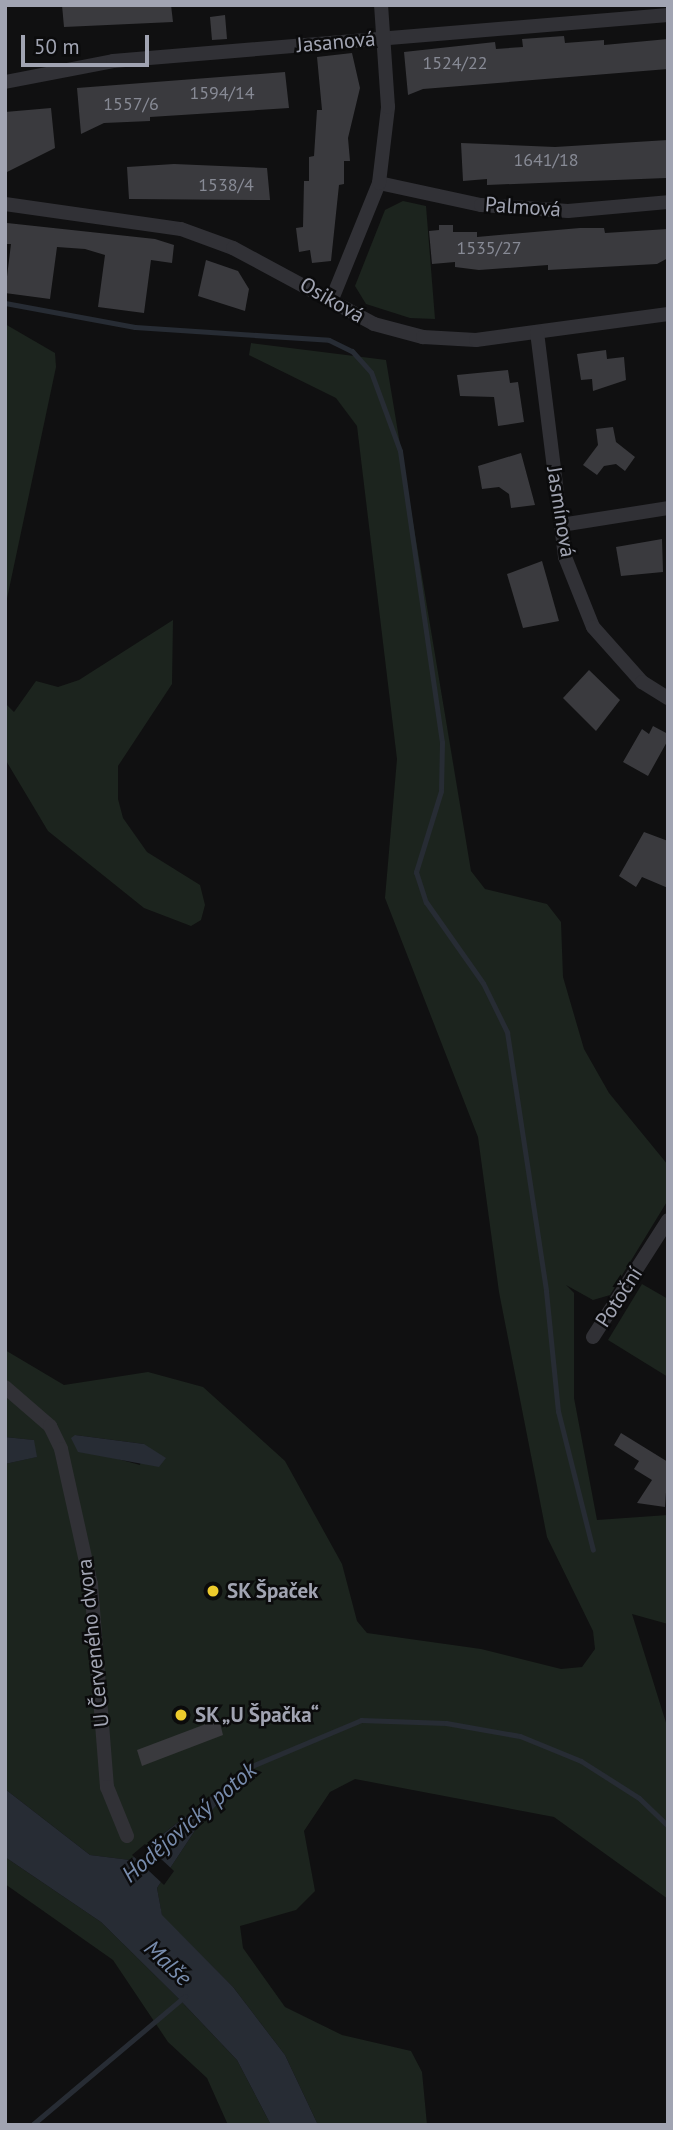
<!DOCTYPE html>
<html>
<head>
<meta charset="utf-8">
<style>
	body { margin:0 }
	#map { position:relative; width:673px; height:2130px; overflow:hidden; background:#101011; font-family:"PT Sans",sans-serif }
	div>[style] { position:absolute }
	.green>* { inset:0; background:#1c241e }
	.water>* { inset:0; background:#272c34 }
	.pier>* { inset:0; background:#101011 }
	.stream>* { height:5px; margin:-2.5px; padding:0 2.5px; transform-origin:2.5px; border-radius:2.5px; background:#272c34 }
	.building>* { inset:0; background:#3a3a3e }
	.street>* { height:14px; margin:-7px; padding:0 7px; transform-origin:7px; border-radius:7px; background:#313136 }
	.dots>* { width:19px; height:19px; translate:-50% -50%; box-sizing:border-box; border:4px solid #0b0b0c; border-radius:50% }
	span { translate:-50% -50%; white-space:nowrap; text-align:center; line-height:1.15; -webkit-text-stroke:5px #0b0b0c; paint-order:stroke }
	.number-label { font-size:18px; color:#878a95 }
	.number-label span { -webkit-text-stroke-width:0 }
	.street-label { font-size:21px; color:#a1a4b2 }
	.poi-label { font-size:21px; color:#a1a4b2; font-weight:700 }
	.left { translate:0 -50%; text-align:left }
	.water-label { font-size:23px; color:#788cad; font-style:italic }
	.frame { position:absolute; inset:0; border:7px solid #a1a4b2; pointer-events:none }
	.scale { position:absolute; left:21px; top:35px; width:128px; height:32px; box-sizing:border-box; border:4px solid #a1a4b2; border-top:0; padding-left:9px; font-size:21px; line-height:24px; white-space:nowrap; color:#a1a4b2; -webkit-text-stroke:5px #0b0b0c; paint-order:stroke }
</style>
</head>
<body>
<div id="map">
	<div class="green">
		<i style="clip-path:polygon(403px 201px,426px 206px,435px 319px,410px 318px,366px 304px,355px 286px,385px 210px)"></i>
		<i style="clip-path:polygon(5px 324px,55px 353px,56px 367px,5px 608px)"></i>
		<i style="clip-path:polygon(evenodd,251px 343px,386px 360px,471px 871px,485px 889px,547px 904px,561px 922px,563px 977px,584px 1049px,609px 1093px,668px 1165px,668px 1200px,610px 1295px,593px 1300px,566px 1285px,574px 1293px,574px 1398px,597px 1520px,668px 1515px,668px 1624px,632px 1614px,668px 1729px,668px 1899px,554px 1817px,355px 1779px,330px 1792px,304px 1831px,315px 1891px,296px 1910px,240px 1926px,243px 1948px,285px 2007px,342px 2035px,411px 2051px,422px 2072px,427px 2125px,318px 2125px,285px 2055px,233px 1987px,162px 1916px,157px 1888px,196px 1829px,248px 1767px,130px 1860px,90px 1855px,5px 1789px,5px 1464px,36px 1457px,33px 1440px,5px 1437px,5px 1350px,64px 1385px,148px 1372px,203px 1387px,285px 1461px,342px 1564px,357px 1621px,367px 1633px,481px 1649px,561px 1669px,582px 1667px,595px 1649px,593px 1631px,547px 1537px,499px 1292px,478px 1137px,385px 898px,397px 759px,357px 426px,336px 398px,249px 355px,251px 343px,75px 1435px,144px 1444px,140px 1465px,118px 1459px,75px 1435px)"></i>
		<i style="clip-path:polygon(173px 620px,172px 684px,118px 766px,118px 799px,123px 818px,147px 852px,200px 885px,205px 905px,201px 920px,191px 926px,144px 908px,48px 831px,5px 759px,5px 703px,14px 712px,36px 681px,58px 687px,79px 680px)"></i>
		<i style="clip-path:polygon(642px 1284px,668px 1299px,668px 1377px,608px 1340px)"></i>
		<i style="clip-path:polygon(5px 1857px,101px 1922px,180px 2000px,237px 2060px,271px 2125px,228px 2125px,207px 2078px,168px 2042px,113px 1960px,5px 1884px)"></i>
	</div>
	<div class="water">
		<i style="clip-path:polygon(75px 1435px,144px 1444px,166px 1458px,159px 1467px,78px 1452px,71px 1438px)"></i>
		<i style="clip-path:polygon(5px 1437px,34px 1440px,37px 1457px,5px 1464px)"></i>
		<i style="clip-path:polygon(251px 1765px,196px 1829px,157px 1888px,162px 1915px,233px 1987px,285px 2055px,318px 2125px,271px 2125px,237px 2060px,180px 2000px,101px 1922px,5px 1857px,5px 1789px,90px 1855px,130px 1860px)"></i>
	</div>
	<div class="pier">
		<i style="clip-path:polygon(145px 1844px,174px 1871px,164px 1885px,132px 1855px)"></i>
	</div>
	<div class="stream">
		<i style="left:5px;top:303px;width:132px;rotate:10.5deg"></i>
		<i style="left:135px;top:327px;width:194px;rotate:3.8deg"></i>
		<i style="left:329px;top:340px;width:25px;rotate:26deg"></i>
		<i style="left:352px;top:351px;width:28px;rotate:48deg"></i>
		<i style="left:371px;top:372px;width:84px;rotate:69.8deg"></i>
		<i style="left:400px;top:451px;width:294px;rotate:81.8deg"></i>
		<i style="left:442px;top:742px;width:49px;rotate:91.2deg"></i>
		<i style="left:441px;top:791px;width:85px;rotate:107.2deg"></i>
		<i style="left:416px;top:872px;width:32px;rotate:72deg"></i>
		<i style="left:426px;top:902px;width:99px;rotate:54.9deg"></i>
		<i style="left:483px;top:983px;width:55px;rotate:63.9deg"></i>
		<i style="left:507px;top:1032px;width:262px;rotate:81.4deg"></i>
		<i style="left:546px;top:1291px;width:121px;rotate:84.3deg"></i>
		<i style="left:558px;top:1411px;width:143px;rotate:75.9deg"></i>
		<i style="left:247px;top:1768px;width:124px;rotate:-22.8deg"></i>
		<i style="left:361px;top:1720px;width:85px;rotate:2deg"></i>
		<i style="left:446px;top:1723px;width:75px;rotate:10deg"></i>
		<i style="left:520px;top:1736px;width:66px;rotate:22.3deg"></i>
		<i style="left:581px;top:1761px;width:69px;rotate:32.5deg"></i>
		<i style="left:639px;top:1798px;width:40px;rotate:44deg"></i>
		<i style="left:32px;top:2125px;width:200px;rotate:-40.1deg"></i>
	</div>
	<div class="building">
		<i style="clip-path:polygon(62px 5px,171px 5px,173px 22px,64px 27px)"></i>
		<i style="clip-path:polygon(225px 15px,227px 39px,212px 40px,210px 17px)"></i>
		<i style="clip-path:polygon(564px 36px,565px 43px,604px 40px,604px 45px,668px 39px,668px 69px,423px 89px,408px 95px,404px 52px,495px 42px,496px 49px,523px 47px,522px 39px)"></i>
		<i style="clip-path:polygon(352px 53px,360px 88px,348px 138px,350px 161px,344px 161px,344px 184px,339px 185px,331px 261px,312px 263px,310px 250px,299px 252px,296px 228px,303px 227px,304px 181px,309px 181px,309px 157px,314px 156px,317px 110px,322px 110px,317px 57px)"></i>
		<i style="clip-path:polygon(285px 72px,289px 108px,150px 117px,150px 121px,104px 123px,81px 134px,77px 88px)"></i>
		<i style="clip-path:polygon(51px 108px,55px 148px,5px 173px,5px 112px)"></i>
		<i style="clip-path:polygon(668px 140px,666px 178px,487px 185px,487px 179px,463px 181px,461px 143px,555px 147px)"></i>
		<i style="clip-path:polygon(174px 164px,267px 168px,270px 200px,129px 199px,127px 167px)"></i>
		<i style="clip-path:polygon(7px 223px,155px 239px,174px 245px,172px 263px,151px 260px,144px 313px,98px 307px,105px 255px,85px 249px,57px 247px,50px 299px,5px 293px,11px 244px,5px 244px)"></i>
		<i style="clip-path:polygon(439px 225px,453px 225px,453px 232px,477px 232px,477px 237px,580px 228px,604px 228px,605px 233px,668px 229px,668px 258px,657px 264px,548px 270px,548px 265px,479px 270px,455px 267px,455px 262px,432px 264px,429px 231px,439px 230px)"></i>
		<i style="clip-path:polygon(206px 260px,238px 271px,249px 289px,245px 311px,198px 296px)"></i>
		<i style="clip-path:polygon(606px 350px,607px 359px,624px 357px,626px 380px,593px 391px,592px 379px,581px 380px,577px 354px)"></i>
		<i style="clip-path:polygon(508px 370px,510px 383px,518px 382px,524px 422px,498px 426px,494px 397px,460px 396px,457px 375px)"></i>
		<i style="clip-path:polygon(613px 427px,616px 442px,635px 457px,625px 471px,616px 464px,604px 466px,597px 475px,583px 465px,598px 445px,596px 429px)"></i>
		<i style="clip-path:polygon(521px 453px,535px 505px,511px 508px,509px 494px,499px 487px,482px 489px,478px 466px)"></i>
		<i style="clip-path:polygon(662px 539px,663px 572px,621px 576px,616px 547px)"></i>
		<i style="clip-path:polygon(542px 561px,559px 621px,523px 628px,507px 574px)"></i>
		<i style="clip-path:polygon(589px 670px,620px 700px,596px 731px,563px 698px)"></i>
		<i style="clip-path:polygon(653px 726px,668px 734px,668px 740px,648px 776px,623px 762px,642px 729px,649px 734px)"></i>
		<i style="clip-path:polygon(644px 832px,668px 841px,668px 888px,642px 877px,636px 887px,619px 876px)"></i>
		<i style="clip-path:polygon(621px 1433px,668px 1462px,665px 1507px,637px 1503px,652px 1480px,634px 1469px,639px 1461px,614px 1445px)"></i>
		<i style="clip-path:polygon(219px 1719px,223px 1735px,142px 1766px,137px 1750px)"></i>
	</div>
	<div class="street">
		<i style="left:5px;top:82px;width:110px;rotate:-11deg"></i>
		<i style="left:113px;top:61px;width:557px;rotate:-4.74deg"></i>
		<i style="left:379px;top:183px;width:104px;rotate:12.2deg"></i>
		<i style="left:481px;top:205px;width:87px;rotate:3.9deg"></i>
		<i style="left:568px;top:211px;width:100px;rotate:-5.1deg"></i>
		<i style="left:5px;top:204px;width:178px;rotate:8.1deg"></i>
		<i style="left:181px;top:229px;width:55px;rotate:20.1deg"></i>
		<i style="left:233px;top:248px;width:160px;rotate:28.3deg"></i>
		<i style="left:374px;top:324px;width:51px;rotate:14.9deg"></i>
		<i style="left:423px;top:337px;width:53px;rotate:3.2deg"></i>
		<i style="left:476px;top:340px;width:194px;rotate:-7.7deg"></i>
		<i style="left:332px;top:299px;width:125px;rotate:-67.9deg"></i>
		<i style="left:379px;top:183px;width:77px;rotate:-83.2deg"></i>
		<i style="left:388px;top:107px;width:102px;rotate:-93.9deg"></i>
		<i style="left:537px;top:332px;width:227px;rotate:82.9deg"></i>
		<i style="left:565px;top:557px;width:75px;rotate:68.2deg"></i>
		<i style="left:593px;top:627px;width:74px;rotate:48.3deg"></i>
		<i style="left:642px;top:682px;width:31px;rotate:32deg"></i>
		<i style="left:561px;top:525px;width:108px;rotate:-9deg"></i>
		<i style="left:593px;top:1337px;width:139px;rotate:-57.3deg"></i>
		<i style="left:5px;top:1387px;width:60px;rotate:40.9deg"></i>
		<i style="left:50px;top:1426px;width:25px;rotate:64deg"></i>
		<i style="left:61px;top:1449px;width:138px;rotate:77.5deg"></i>
		<i style="left:91px;top:1584px;width:204px;rotate:85.5deg"></i>
		<i style="left:107px;top:1787px;width:53px;rotate:67.8deg"></i>
	</div>
	<div class="dots">
		<i style="left:213px;top:1591px;background:#edcb2c"></i>
		<i style="left:181px;top:1715px;background:#edcb2c"></i>
	</div>
	<div class="number-label">
		<span style="left:455px;top:63px">1524/22</span>
		<span style="left:222px;top:93px">1594/14</span>
		<span style="left:131px;top:104px">1557/6</span>
		<span style="left:546px;top:160px">1641/18</span>
		<span style="left:226px;top:185px">1538/4</span>
		<span style="left:489px;top:248px">1535/27</span>
	</div>
	<div class="street-label">
		<span style="left:336px;top:42px;rotate:-5deg">Jasanová</span>
		<span style="left:523px;top:207px;rotate:4deg">Palmová</span>
		<span style="left:332px;top:300px;rotate:30deg">Osiková</span>
		<span style="left:561px;top:512px;rotate:81deg">Jasmínová</span>
		<span style="left:619px;top:1297px;rotate:-57deg">Potoční</span>
		<span style="left:93px;top:1643px;rotate:-96deg">U Červeného dvora</span>
	</div>
	<div class="poi-label">
		<span class="left" style="left:227px;top:1591px">SK Špaček</span>
		<span class="left" style="left:195px;top:1715px">SK „U Špačka“</span>
	</div>
	<div class="water-label">
		<span style="left:189px;top:1822px;rotate:-41deg">Hodějovický potok</span>
		<span style="left:168px;top:1963px;rotate:43deg">Malše</span>
	</div>
	<div class="frame"></div>
	<div class="scale">50 m</div>
</div>
</body>
</html>
